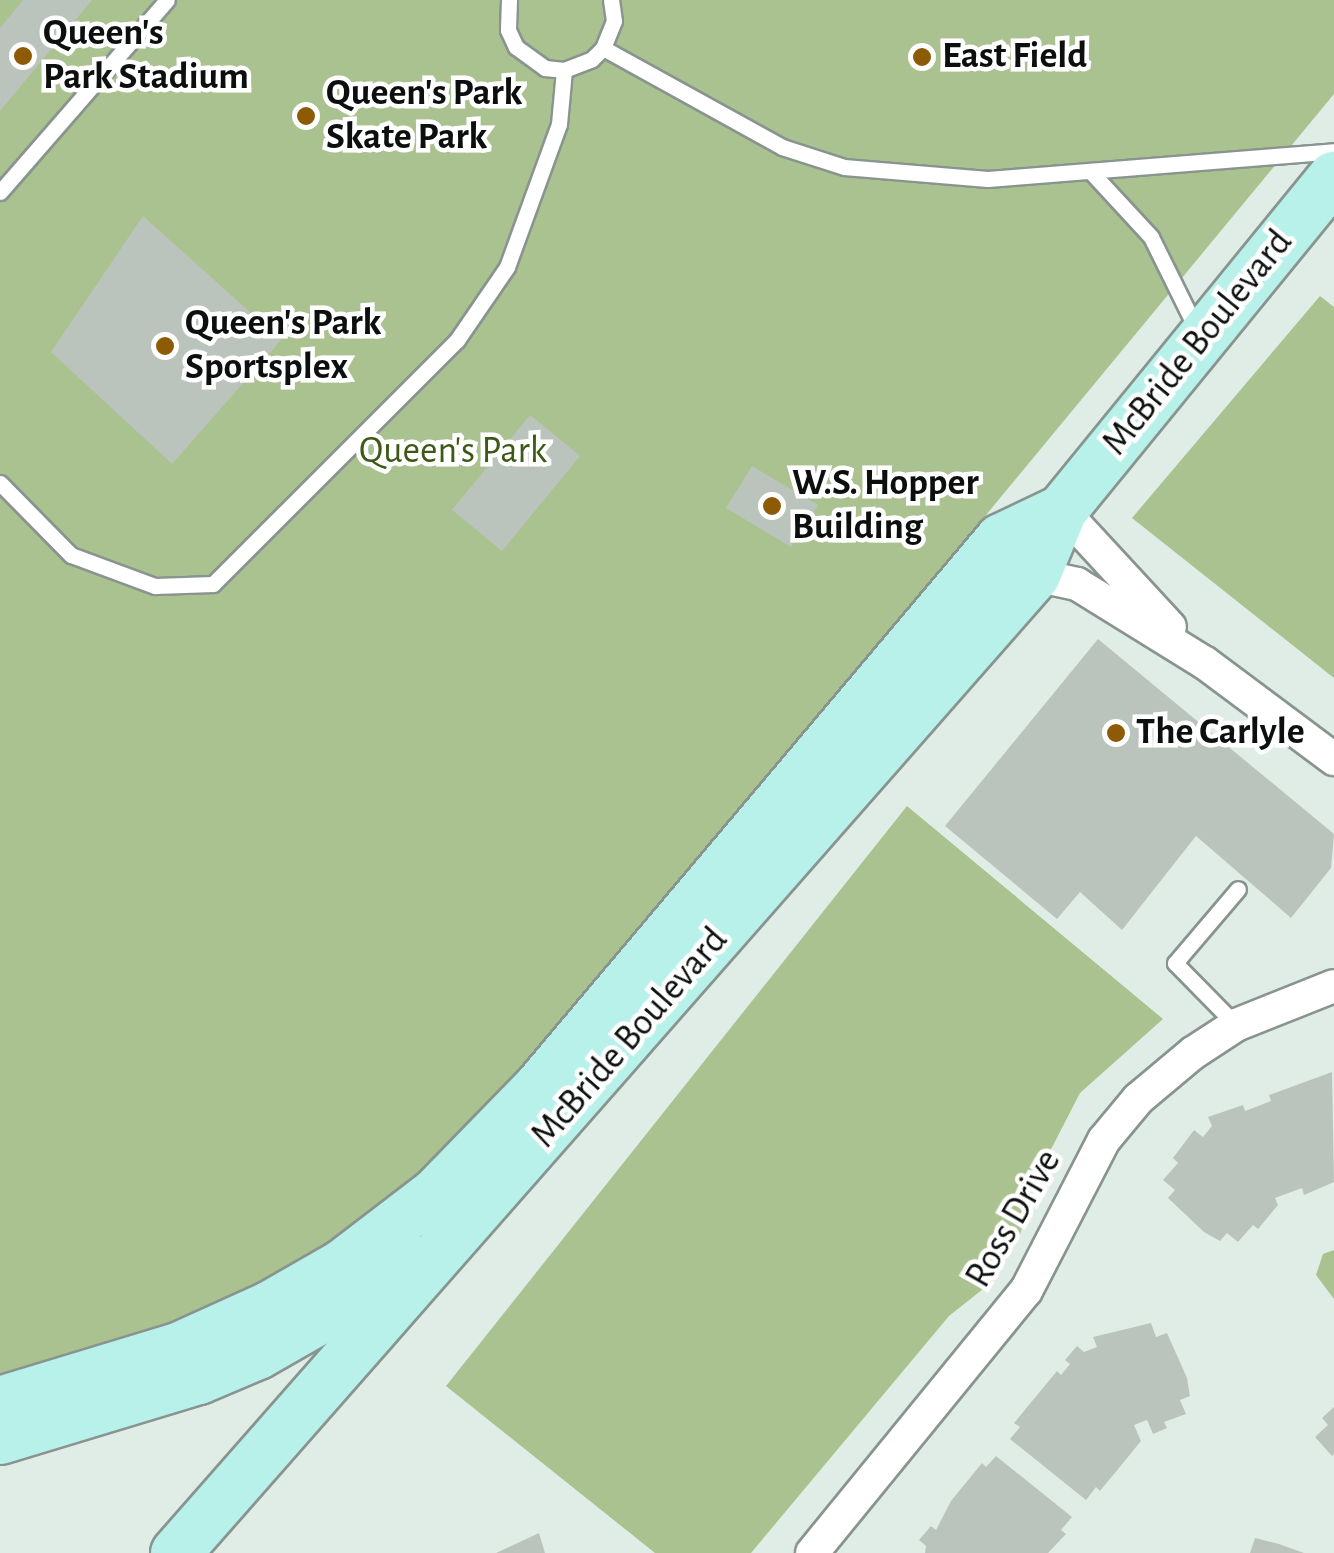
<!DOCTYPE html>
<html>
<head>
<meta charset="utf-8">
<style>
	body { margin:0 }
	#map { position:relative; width:1334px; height:1553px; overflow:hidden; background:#e0ede7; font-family:"Alegreya Sans",sans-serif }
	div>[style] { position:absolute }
	.green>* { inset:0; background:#aac190 }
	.building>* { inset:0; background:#bbc4bc }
	.roads { filter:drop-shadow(2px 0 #89948f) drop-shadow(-2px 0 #89948f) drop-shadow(0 2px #89948f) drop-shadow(0 -2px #89948f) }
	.lane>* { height:15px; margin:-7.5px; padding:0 7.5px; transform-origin:7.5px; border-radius:7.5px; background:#fff }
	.street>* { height:32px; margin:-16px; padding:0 16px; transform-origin:16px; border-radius:16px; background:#fff }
	.primary>* { height:50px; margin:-25px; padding:0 25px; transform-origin:25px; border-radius:25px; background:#b7f1ea }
	.dots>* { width:28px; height:28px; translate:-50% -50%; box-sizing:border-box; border:5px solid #fff; border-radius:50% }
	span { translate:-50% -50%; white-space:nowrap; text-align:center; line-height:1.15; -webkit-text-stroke:9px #fff; paint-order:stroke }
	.poi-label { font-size:38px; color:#0b0f0d; font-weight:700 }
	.left { translate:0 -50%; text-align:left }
	.street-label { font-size:38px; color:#0b0f0d }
	.park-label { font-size:38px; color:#3e5816 }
</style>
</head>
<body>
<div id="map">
	<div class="green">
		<i style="clip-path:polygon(0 0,1334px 0,1334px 94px,514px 1086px,396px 1203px,266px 1287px,151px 1336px,0 1381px)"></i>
		<i style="clip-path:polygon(1320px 296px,1334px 307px,1334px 678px,1132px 518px)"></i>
		<i style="clip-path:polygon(907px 806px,1163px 1019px,1080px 1093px,1046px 1159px,1020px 1234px,983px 1289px,949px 1316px,751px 1553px,655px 1553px,446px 1386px)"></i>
		<i style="clip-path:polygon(1334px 1250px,1334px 1299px,1316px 1275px,1323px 1254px)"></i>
	</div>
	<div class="building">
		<i style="clip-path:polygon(23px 0,92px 0,0 111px,0 28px)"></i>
		<i style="clip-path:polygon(143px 216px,281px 340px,172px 464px,51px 352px)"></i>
		<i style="clip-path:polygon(530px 415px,580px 456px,502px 551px,452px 510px)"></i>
		<i style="clip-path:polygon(752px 466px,818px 505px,791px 547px,726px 508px)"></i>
		<i style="clip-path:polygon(1098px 639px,1334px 834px,1331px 868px,1291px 918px,1196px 836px,1122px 930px,1080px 892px,1057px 919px,945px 826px)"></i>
		<i style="clip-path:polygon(1332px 1072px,1334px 1182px,1304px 1195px,1302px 1188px,1275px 1198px,1278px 1205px,1258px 1229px,1253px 1225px,1238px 1242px,1227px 1233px,1220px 1241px,1204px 1232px,1168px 1198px,1175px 1190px,1163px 1180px,1178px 1163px,1173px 1158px,1194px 1130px,1203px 1137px,1212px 1126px,1208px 1117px,1243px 1105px,1245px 1111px,1271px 1101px,1269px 1095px)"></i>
		<i style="clip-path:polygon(1151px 1323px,1156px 1337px,1167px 1333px,1187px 1378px,1190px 1396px,1180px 1400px,1186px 1414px,1164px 1422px,1167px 1428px,1153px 1434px,1147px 1420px,1134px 1425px,1141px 1441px,1100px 1491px,1096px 1487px,1086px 1500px,1010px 1439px,1020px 1427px,1014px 1423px,1057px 1371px,1061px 1375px,1070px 1364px,1065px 1360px,1077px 1346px,1084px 1352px,1097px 1347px,1093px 1337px)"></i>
		<i style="clip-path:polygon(1334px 1407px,1334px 1454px,1332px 1456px,1315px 1437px,1328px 1425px,1322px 1418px)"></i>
		<i style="clip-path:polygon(996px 1456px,1072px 1517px,1061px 1530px,1066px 1534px,1048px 1553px,925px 1553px,926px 1546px,919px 1540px,931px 1526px,936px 1530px,951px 1501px,982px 1463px,986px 1467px)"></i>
		<i style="clip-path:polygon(539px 1533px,545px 1553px,496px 1553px)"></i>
		<i style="clip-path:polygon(1255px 1538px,1279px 1544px,1304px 1553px,1250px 1553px)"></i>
	</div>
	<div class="roads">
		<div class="lane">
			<i style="left:509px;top:0;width:30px;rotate:92deg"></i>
			<i style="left:508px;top:30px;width:19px;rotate:65deg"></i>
			<i style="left:516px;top:47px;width:36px;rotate:36deg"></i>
			<i style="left:545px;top:68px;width:19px;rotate:6deg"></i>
			<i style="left:564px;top:70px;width:30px;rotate:-21deg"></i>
			<i style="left:592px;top:59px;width:16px;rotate:-45deg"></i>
			<i style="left:603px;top:48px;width:29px;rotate:-68deg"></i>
			<i style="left:614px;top:21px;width:21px;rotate:-98deg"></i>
			<i style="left:603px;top:48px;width:205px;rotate:28.9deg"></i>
			<i style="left:782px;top:147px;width:65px;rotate:17.9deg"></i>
			<i style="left:844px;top:167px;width:144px;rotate:4.8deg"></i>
			<i style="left:988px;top:179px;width:347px;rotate:-4.6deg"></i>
			<i style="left:1092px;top:173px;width:87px;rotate:47.3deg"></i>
			<i style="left:1151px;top:237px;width:104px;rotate:63.7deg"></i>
			<i style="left:0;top:192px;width:254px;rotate:-49deg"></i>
			<i style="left:0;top:483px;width:101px;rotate:45.4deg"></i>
			<i style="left:71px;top:555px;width:90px;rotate:20.3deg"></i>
			<i style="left:155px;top:586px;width:58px;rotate:-2deg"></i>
			<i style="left:213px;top:584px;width:345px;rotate:-45deg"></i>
			<i style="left:457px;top:340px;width:88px;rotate:-55.6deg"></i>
			<i style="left:507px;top:267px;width:152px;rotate:-70deg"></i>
			<i style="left:559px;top:124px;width:54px;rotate:-84.7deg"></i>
			<i style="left:1236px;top:1025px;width:87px;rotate:-134.5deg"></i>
			<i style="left:1175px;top:963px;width:97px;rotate:-49.6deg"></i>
		</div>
		<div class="street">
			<i style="left:1062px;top:510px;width:159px;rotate:47.3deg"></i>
			<i style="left:1035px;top:575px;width:43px;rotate:12.1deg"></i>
			<i style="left:1077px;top:584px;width:150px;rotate:31.7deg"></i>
			<i style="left:1205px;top:663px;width:161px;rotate:36.7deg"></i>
			<i style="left:812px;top:1553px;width:338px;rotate:-50.8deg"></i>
			<i style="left:1026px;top:1291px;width:170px;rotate:-62.7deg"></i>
			<i style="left:1104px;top:1140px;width:53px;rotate:-50.3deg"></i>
			<i style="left:1138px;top:1099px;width:72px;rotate:-39.9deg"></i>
			<i style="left:1193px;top:1053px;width:51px;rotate:-33.1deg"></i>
			<i style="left:1236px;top:1025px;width:105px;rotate:-21.7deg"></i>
		</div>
		<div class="primary">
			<i style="left:0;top:1402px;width:186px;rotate:-16.9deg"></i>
			<i style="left:178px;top:1348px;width:100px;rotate:-24.3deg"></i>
			<i style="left:269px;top:1307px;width:84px;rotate:-29.9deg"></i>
			<i style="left:342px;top:1265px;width:117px;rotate:-37.4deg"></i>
			<i style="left:435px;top:1194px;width:151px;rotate:-45.8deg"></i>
			<i style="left:540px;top:1086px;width:715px;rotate:-49.88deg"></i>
			<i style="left:1001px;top:539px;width:68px;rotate:-25.4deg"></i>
			<i style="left:0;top:1439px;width:208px;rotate:-16.8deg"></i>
			<i style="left:199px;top:1379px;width:64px;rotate:-23deg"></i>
			<i style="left:258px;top:1354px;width:139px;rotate:-29.7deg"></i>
			<i style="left:379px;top:1285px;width:40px;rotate:-39deg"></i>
			<i style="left:176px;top:1553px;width:1302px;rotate:-48.71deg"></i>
			<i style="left:1035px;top:575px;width:70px;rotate:-67.4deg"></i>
			<i style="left:1062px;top:510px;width:430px;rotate:-50.8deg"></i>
		</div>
	</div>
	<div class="dots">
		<i style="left:23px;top:56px;background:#8d5a06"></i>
		<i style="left:922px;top:57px;background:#8d5a06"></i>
		<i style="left:306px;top:116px;background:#8d5a06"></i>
		<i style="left:165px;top:346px;background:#8d5a06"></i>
		<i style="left:772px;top:506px;background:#8d5a06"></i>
		<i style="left:1116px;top:733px;background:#8d5a06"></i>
	</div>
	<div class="poi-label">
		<span class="left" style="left:43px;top:56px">Queen's<br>Park Stadium</span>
		<span class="left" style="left:942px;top:57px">East Field</span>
		<span class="left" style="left:326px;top:116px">Queen's Park<br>Skate Park</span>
		<span class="left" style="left:185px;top:346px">Queen's Park<br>Sportsplex</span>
		<span class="left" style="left:792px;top:506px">W.S. Hopper<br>Building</span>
		<span class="left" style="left:1136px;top:733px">The Carlyle</span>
	</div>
	<div class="street-label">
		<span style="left:1198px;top:343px;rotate:-51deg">McBride Boulevard</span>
		<span style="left:630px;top:1038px;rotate:-49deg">McBride Boulevard</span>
		<span style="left:1014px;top:1219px;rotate:-60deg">Ross Drive</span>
	</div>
	<div class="park-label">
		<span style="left:453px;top:452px">Queen's Park</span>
	</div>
</div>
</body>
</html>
